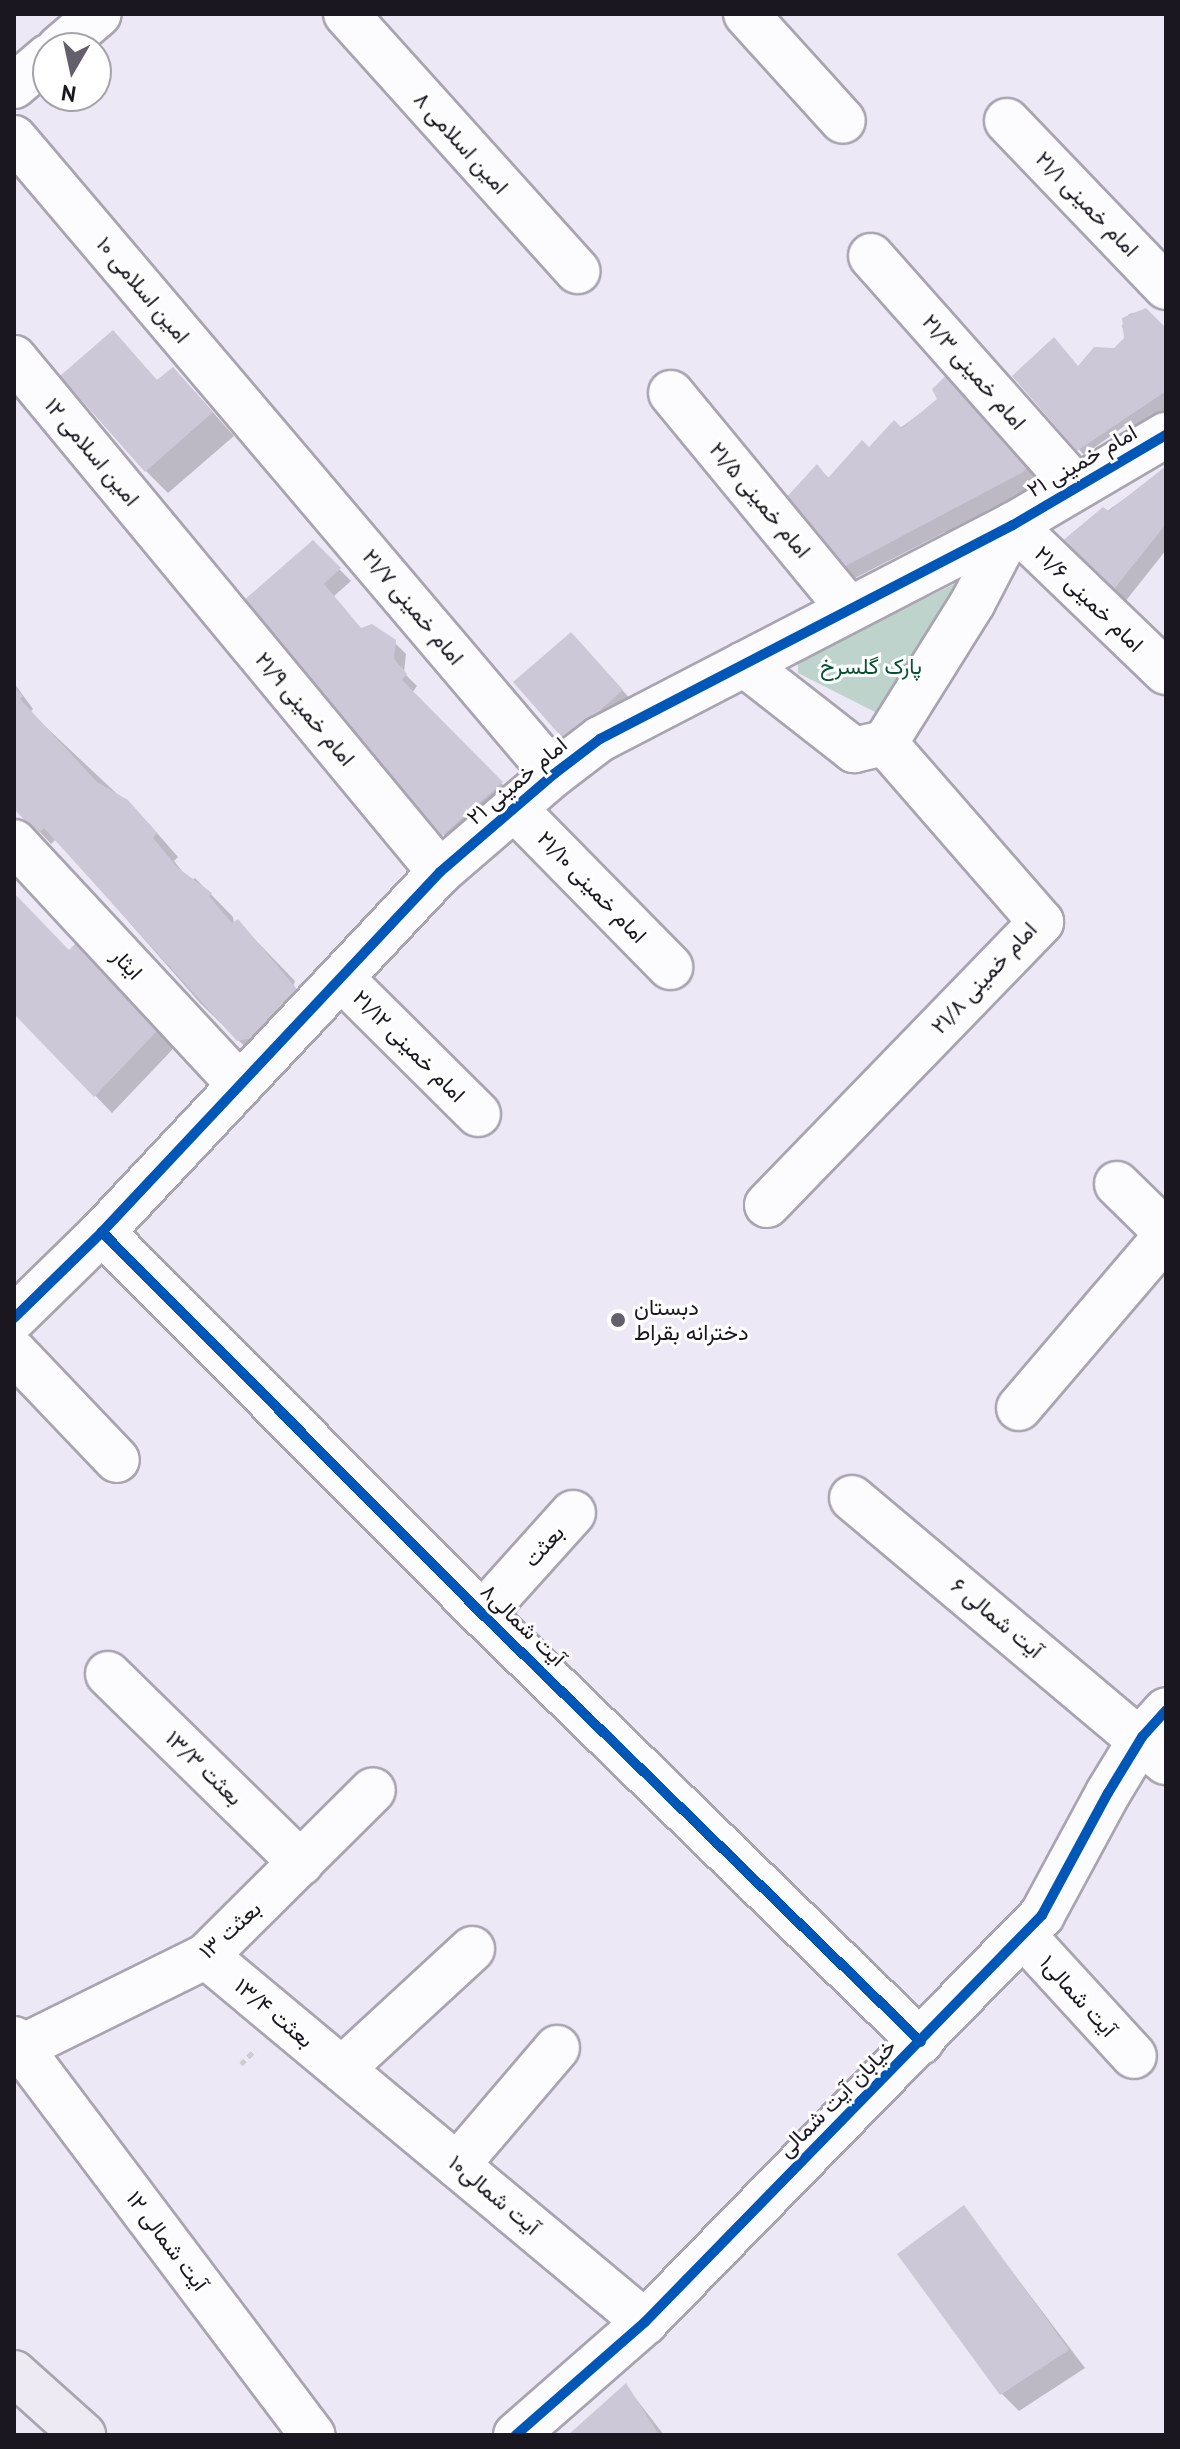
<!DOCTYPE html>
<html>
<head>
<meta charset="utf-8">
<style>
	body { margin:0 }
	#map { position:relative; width:1180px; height:2449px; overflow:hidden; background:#ece8f5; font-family:"PT Sans",Vazirmatn,sans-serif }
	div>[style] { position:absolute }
	.green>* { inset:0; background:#bed3cb }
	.shadow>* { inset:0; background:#0003 }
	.building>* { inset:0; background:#cdc8d8 }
	.path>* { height:5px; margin-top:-2.5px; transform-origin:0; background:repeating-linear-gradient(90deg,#cecbd1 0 6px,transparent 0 10px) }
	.roads { filter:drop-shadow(2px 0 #a8a4b0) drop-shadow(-2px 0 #a8a4b0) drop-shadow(0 2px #a8a4b0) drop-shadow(0 -2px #a8a4b0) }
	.minor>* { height:44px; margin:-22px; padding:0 22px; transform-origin:22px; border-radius:22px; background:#fcfcfe }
	.major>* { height:44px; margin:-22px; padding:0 22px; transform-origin:22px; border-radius:22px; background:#eeeaf4 }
	.cycleway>* { height:10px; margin:-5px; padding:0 5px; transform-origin:5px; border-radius:5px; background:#0057b8 }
	.dots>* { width:22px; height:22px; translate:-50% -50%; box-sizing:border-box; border:4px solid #fff; border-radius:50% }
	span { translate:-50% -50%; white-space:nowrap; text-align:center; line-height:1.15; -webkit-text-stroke:6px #fff; paint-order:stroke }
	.street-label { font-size:22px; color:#1a1721 }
	.park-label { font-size:22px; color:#035333 }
	.poi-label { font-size:22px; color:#1a1721 }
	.left { translate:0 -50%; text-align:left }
	.frame { position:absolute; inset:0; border:16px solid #1a1721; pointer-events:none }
	.north { position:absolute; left:32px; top:32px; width:80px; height:80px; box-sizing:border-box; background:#fff; border:2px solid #a3a2a6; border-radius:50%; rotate:189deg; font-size:22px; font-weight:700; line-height:32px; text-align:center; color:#1a1721 }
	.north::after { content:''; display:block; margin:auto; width:28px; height:36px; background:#64606b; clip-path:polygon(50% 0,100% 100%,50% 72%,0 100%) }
</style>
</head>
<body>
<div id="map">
	<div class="green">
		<i style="clip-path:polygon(968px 577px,885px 717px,798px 673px,798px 662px)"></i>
	</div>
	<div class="shadow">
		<i style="clip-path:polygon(1146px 310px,1166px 331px,1166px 410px,1136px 429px,1130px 422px,1084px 455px,1015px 377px,1078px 368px,1115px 350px,1126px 339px,1122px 326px,1129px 314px)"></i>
		<i style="clip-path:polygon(112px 332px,158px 382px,195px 392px,234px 436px,168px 493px,146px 471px)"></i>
		<i style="clip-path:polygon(940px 399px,1050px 477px,1041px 489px,951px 537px,945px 532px,855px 578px,843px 566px,817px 467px,830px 479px)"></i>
		<i style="clip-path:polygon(1166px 469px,1166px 550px,1124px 603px,1064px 542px)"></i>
		<i style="clip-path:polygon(313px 543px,351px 581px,334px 596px,362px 630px,394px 642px,406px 654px,404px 673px,417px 686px,412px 693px,513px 795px,454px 847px,246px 601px)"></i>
		<i style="clip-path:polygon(583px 646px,633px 702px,578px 751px)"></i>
		<i style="clip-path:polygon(14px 683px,33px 709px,30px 712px,150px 825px,178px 857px,174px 861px,190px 881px,195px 878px,233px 917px,234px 924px,238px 922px,295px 981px,262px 1063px,201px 1004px,56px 839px,51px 844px,14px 804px)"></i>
		<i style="clip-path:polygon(14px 896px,69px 952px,175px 1035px,172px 1050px,112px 1113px,14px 1011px)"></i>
		<i style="clip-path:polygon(964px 2208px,1085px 2368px,1019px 2411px,1002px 2394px)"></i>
		<i style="clip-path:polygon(626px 2386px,664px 2435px,571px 2435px)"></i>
	</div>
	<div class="building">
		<i style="clip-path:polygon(1146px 308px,1166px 328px,1166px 391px,1077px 451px,1012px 376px,1054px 337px,1078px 366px,1094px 347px,1114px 348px,1124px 338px,1122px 318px)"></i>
		<i style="clip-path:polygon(113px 330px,157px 380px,173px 367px,213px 412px,145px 472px,60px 376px)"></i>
		<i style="clip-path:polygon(952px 370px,1034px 459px,1023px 472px,842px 568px,785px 499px,817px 464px,828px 478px,862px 440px,869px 447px,894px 420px,902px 428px,937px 399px,932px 389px)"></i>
		<i style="clip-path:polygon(1166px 466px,1166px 524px,1111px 593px,1061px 542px,1103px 507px,1109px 511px)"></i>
		<i style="clip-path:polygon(313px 540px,341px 568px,324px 584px,361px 628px,372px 624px,396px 640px,394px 659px,407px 674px,402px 680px,503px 782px,441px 837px,243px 601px)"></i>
		<i style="clip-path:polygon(571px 632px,623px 690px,565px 741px,513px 682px)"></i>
		<i style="clip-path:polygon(14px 687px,23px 696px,20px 699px,97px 782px,128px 800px,157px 833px,153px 838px,178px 868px,212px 893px,209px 896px,232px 923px,238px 919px,301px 994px,256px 1037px,237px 1041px,44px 828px,38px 834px,14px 809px)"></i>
		<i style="clip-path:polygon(14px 893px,69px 950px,87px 932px,158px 1016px,156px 1032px,94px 1097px,14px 1014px)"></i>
		<i style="clip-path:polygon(964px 2205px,1069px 2350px,1000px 2395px,897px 2254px)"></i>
		<i style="clip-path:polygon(626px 2383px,659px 2435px,568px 2435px)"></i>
	</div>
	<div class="path">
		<i style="left:241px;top:2064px;width:20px;rotate:-45deg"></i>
	</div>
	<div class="roads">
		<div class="minor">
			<i style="left:346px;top:14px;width:346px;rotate:48deg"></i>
			<i style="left:746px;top:14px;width:144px;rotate:47.8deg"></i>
			<i style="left:59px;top:48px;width:52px;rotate:-40.4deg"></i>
			<i style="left:14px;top:86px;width:45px;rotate:-40.5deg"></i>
			<i style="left:1007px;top:121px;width:230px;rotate:46.2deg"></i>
			<i style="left:14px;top:138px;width:834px;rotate:49.67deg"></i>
			<i style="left:871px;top:256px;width:309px;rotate:48.4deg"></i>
			<i style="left:14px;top:358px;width:668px;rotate:50.35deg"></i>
			<i style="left:671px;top:393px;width:278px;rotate:50.5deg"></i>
			<i style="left:1013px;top:525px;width:212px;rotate:43.9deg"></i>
			<i style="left:744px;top:664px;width:140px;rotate:38deg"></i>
			<i style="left:854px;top:750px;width:32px;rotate:-13deg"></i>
			<i style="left:885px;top:743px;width:166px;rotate:-58deg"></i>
			<i style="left:973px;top:602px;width:87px;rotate:-62.5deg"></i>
			<i style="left:514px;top:808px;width:223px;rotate:45.5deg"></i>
			<i style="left:14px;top:842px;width:332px;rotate:47.1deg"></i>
			<i style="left:341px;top:978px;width:193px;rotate:44.8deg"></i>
			<i style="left:1117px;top:1184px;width:69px;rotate:44.4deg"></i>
			<i style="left:767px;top:1205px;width:394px;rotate:-45.9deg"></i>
			<i style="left:1041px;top:922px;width:237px;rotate:-131.1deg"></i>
			<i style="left:102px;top:1232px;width:539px;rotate:45.15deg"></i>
			<i style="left:482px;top:1614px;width:613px;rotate:44.27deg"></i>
			<i style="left:14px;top:1318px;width:123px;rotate:-44.3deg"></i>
			<i style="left:102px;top:1232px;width:494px;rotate:-46.8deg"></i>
			<i style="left:440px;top:872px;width:150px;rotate:-40.7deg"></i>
			<i style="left:554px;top:774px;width:58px;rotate:-37.3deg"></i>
			<i style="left:600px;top:739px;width:465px;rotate:-27.4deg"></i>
			<i style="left:1013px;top:525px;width:178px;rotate:-30.5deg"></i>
			<i style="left:14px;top:1352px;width:149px;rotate:46.4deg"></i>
			<i style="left:1019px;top:1408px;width:226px;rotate:-49.5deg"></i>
			<i style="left:852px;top:1498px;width:410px;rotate:40.1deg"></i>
			<i style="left:482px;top:1614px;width:136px;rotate:-48deg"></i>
			<i style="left:108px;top:1674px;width:270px;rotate:44.4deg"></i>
			<i style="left:1023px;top:1935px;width:164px;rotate:47.5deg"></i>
			<i style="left:206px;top:1956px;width:572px;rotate:39.82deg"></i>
			<i style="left:14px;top:2039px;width:496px;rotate:53deg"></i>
			<i style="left:14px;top:2051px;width:214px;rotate:-26.3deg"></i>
			<i style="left:206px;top:1956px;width:235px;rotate:-44.8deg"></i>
			<i style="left:342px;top:2069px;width:177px;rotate:-42.7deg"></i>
			<i style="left:457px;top:2165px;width:154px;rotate:-49.5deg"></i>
			<i style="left:516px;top:2435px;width:171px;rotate:-41.2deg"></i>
			<i style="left:645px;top:2322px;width:569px;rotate:-45.71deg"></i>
			<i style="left:1042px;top:1915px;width:139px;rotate:-61.6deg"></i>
			<i style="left:1108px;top:1793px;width:66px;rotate:-58.7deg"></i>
			<i style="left:1142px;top:1737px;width:36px;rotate:-48deg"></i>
		</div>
		<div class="major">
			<i style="left:14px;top:2373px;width:93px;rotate:41.9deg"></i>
		</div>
	</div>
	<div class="cycleway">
		<i style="left:102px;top:1232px;width:539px;rotate:45.15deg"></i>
		<i style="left:482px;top:1614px;width:613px;rotate:44.27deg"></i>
		<i style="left:14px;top:1318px;width:123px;rotate:-44.3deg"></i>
		<i style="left:102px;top:1232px;width:494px;rotate:-46.8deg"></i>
		<i style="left:440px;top:872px;width:150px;rotate:-40.7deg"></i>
		<i style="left:554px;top:774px;width:58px;rotate:-37.3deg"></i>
		<i style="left:600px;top:739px;width:465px;rotate:-27.4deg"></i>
		<i style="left:1013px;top:525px;width:178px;rotate:-30.5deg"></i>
		<i style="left:516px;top:2435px;width:171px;rotate:-41.2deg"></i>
		<i style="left:645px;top:2322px;width:569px;rotate:-45.71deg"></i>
		<i style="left:1042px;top:1915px;width:139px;rotate:-61.6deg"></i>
		<i style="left:1108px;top:1793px;width:66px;rotate:-58.7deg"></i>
		<i style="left:1142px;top:1737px;width:36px;rotate:-48deg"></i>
	</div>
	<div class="dots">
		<i style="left:618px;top:1320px;background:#64606b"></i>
	</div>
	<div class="street-label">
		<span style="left:461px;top:143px;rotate:48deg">امین اسلامی ۸</span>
		<span style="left:1087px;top:204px;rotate:46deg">امام خمینی ۲۱/۱</span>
		<span style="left:143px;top:290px;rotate:50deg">امین اسلامی ۱۰</span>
		<span style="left:974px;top:372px;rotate:49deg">امام خمینی ۲۱/۳</span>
		<span style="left:92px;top:452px;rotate:50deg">امین اسلامی ۱۲</span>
		<span style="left:1082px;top:461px;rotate:-30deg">امام خمینی ۲۱</span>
		<span style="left:760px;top:500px;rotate:50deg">امام خمینی ۲۱/۵</span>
		<span style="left:1089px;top:599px;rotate:44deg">امام خمینی ۲۱/۶</span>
		<span style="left:413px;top:607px;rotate:50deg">امام خمینی ۲۱/۷</span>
		<span style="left:305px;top:709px;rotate:50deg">امام خمینی ۲۱/۹</span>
		<span style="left:517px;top:781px;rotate:-40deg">امام خمینی ۲۱</span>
		<span style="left:592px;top:887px;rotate:46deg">امام خمینی ۲۱/۱۰</span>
		<span style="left:127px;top:964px;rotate:47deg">ایثار</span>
		<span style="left:984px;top:978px;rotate:-47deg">امام خمینی ۲۱/۸</span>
		<span style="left:409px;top:1046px;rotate:45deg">امام خمینی ۲۱/۱۲</span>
		<span style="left:544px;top:1546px;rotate:-48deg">بعثت</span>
		<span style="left:997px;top:1618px;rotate:40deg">آیت شمالی ۶</span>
		<span style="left:523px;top:1625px;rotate:44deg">آیت شمالی۸</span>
		<span style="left:204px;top:1768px;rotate:44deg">بعثت ۱۳/۳</span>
		<span style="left:230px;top:1930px;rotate:-42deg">بعثت ۱۳</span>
		<span style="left:1078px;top:1996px;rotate:48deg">آیت شمالی۱</span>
		<span style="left:274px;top:2013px;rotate:40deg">بعثت ۱۳/۴</span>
		<span style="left:837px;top:2098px;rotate:-45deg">خیابان آیت شمالی</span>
		<span style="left:494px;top:2195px;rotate:40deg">آیت شمالی۱۰</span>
		<span style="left:167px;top:2241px;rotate:53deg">آیت شمالی ۱۲</span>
	</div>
	<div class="park-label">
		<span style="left:871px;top:667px">پارک گلسرخ</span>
	</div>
	<div class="poi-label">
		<span class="left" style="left:634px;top:1320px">دبستان<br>دخترانه بقراط</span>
	</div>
	<div class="frame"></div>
	<div class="north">N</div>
</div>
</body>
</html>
